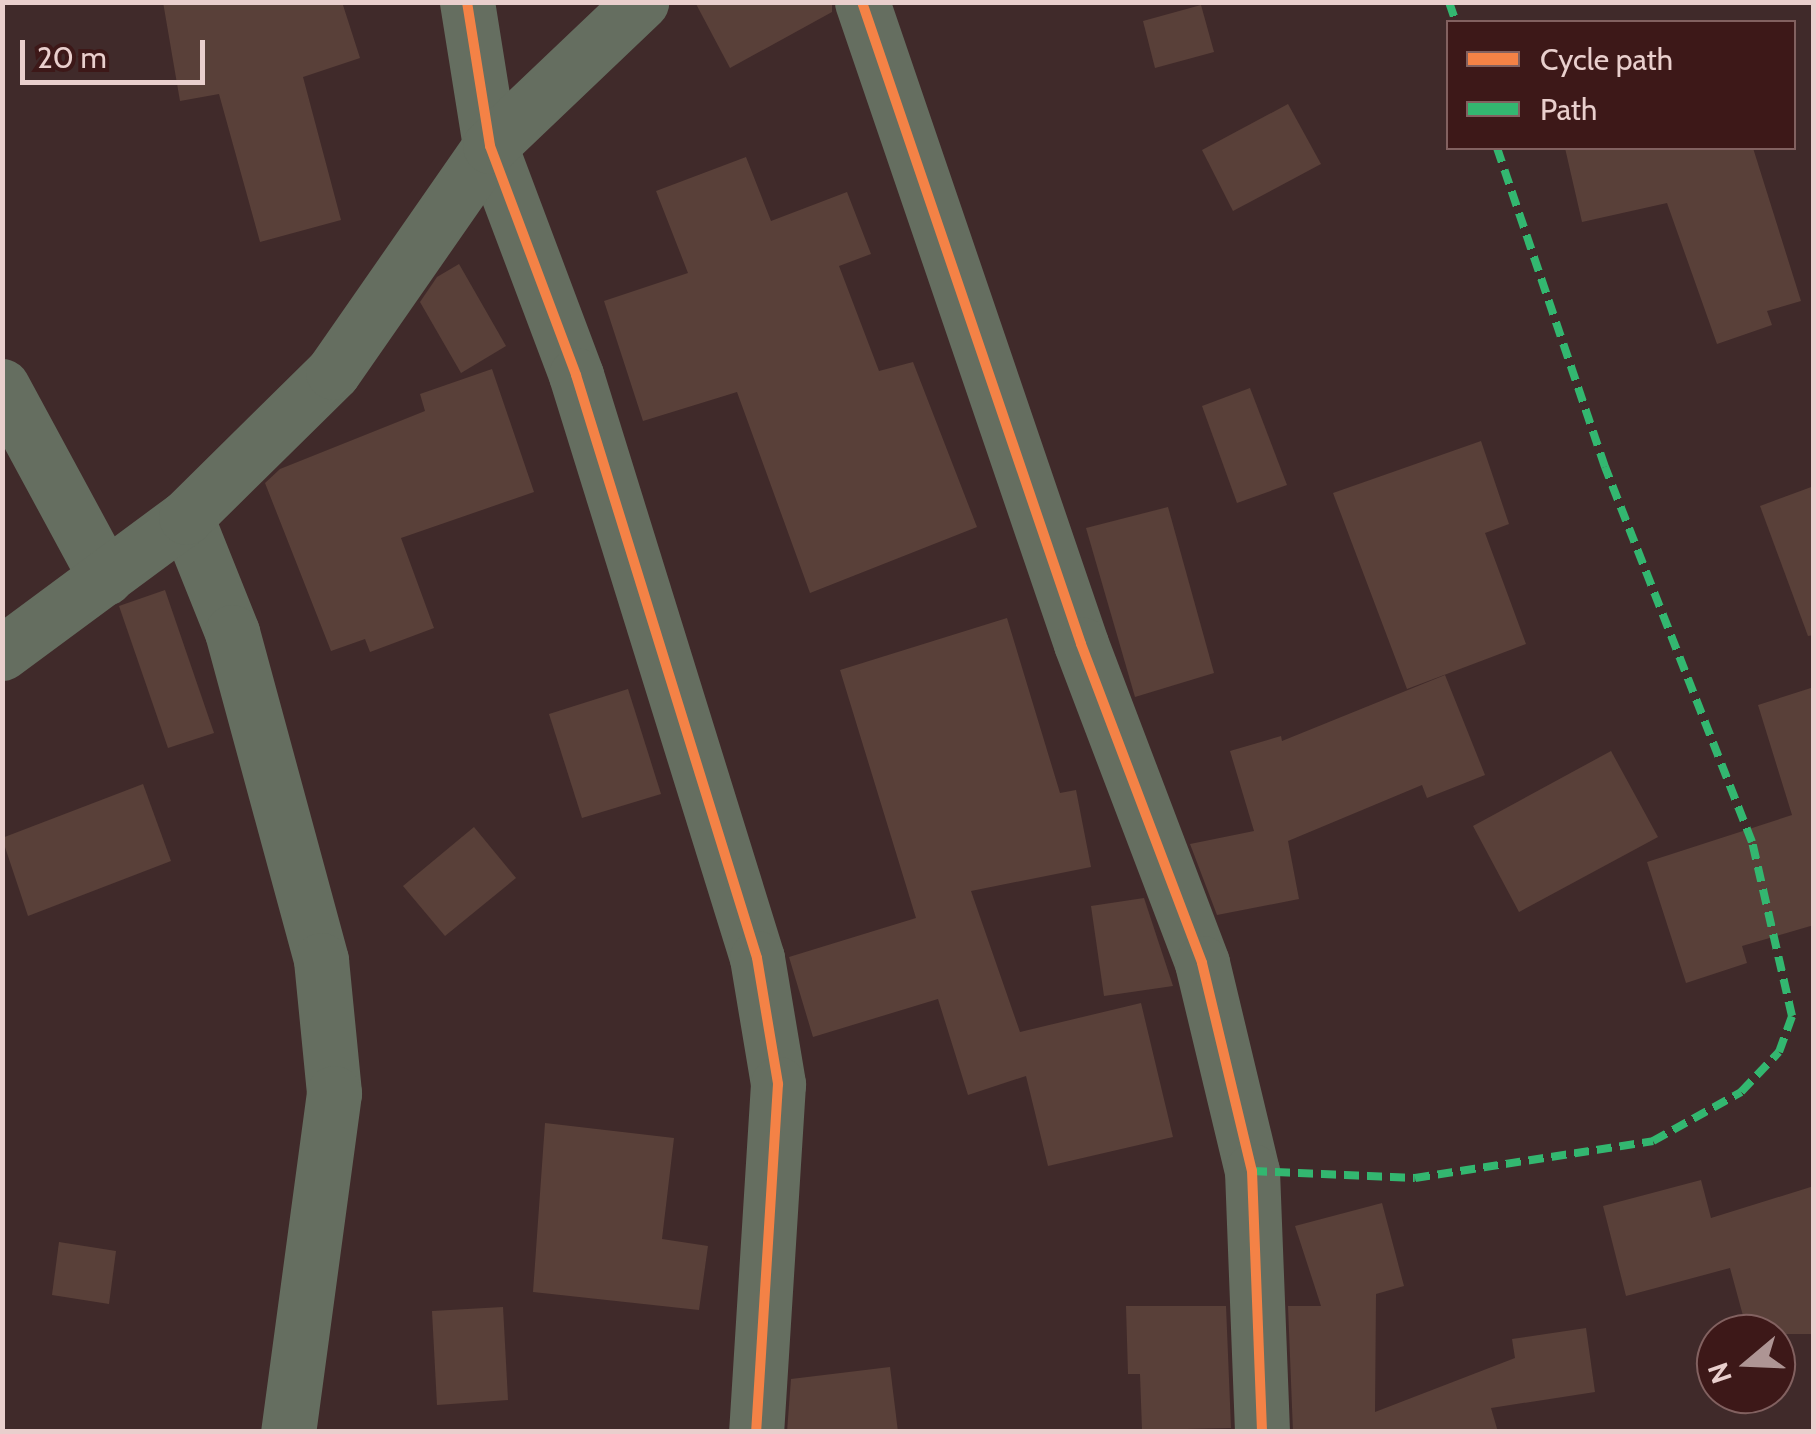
<!DOCTYPE html>
<html>
<head>
<meta charset="utf-8">
<style>
	body { margin:0 }
	#map { position:relative; width:1816px; height:1434px; overflow:hidden; background:#402a2a; font-family:Cabin,sans-serif }
	div>[style] { position:absolute }
	.building>* { inset:0; background:#594039 }
	.minor>* { height:55px; margin:-27.5px; padding:0 27.5px; transform-origin:27.5px; border-radius:27.5px; background:#656e60 }
	.quiet>* { height:8px; margin-top:-4px; transform-origin:0; background:repeating-linear-gradient(90deg,#33b770 0 15px,transparent 0 23px) }
	.cycleway>* { height:10px; margin:-5px; padding:0 5px; transform-origin:5px; border-radius:5px; background:#f48246 }
	span { translate:-50% -50%; white-space:nowrap; text-align:center; line-height:1.15; -webkit-text-stroke:9px #3d1818; paint-order:stroke }
	.frame { position:absolute; inset:0; border:5px solid #e9cfcd; pointer-events:none }
	.legend { position:absolute; left:1446px; top:20px; width:350px; height:130px; box-sizing:border-box; background:#3d1818; border:2px solid #826160; margin:0; padding:12px 18px; list-style:none; font-size:30px; color:#e9cfcd }
	.legend li { display:flex; align-items:center; gap:20px; height:50px }
	.legend b { width:50px; border:2px solid #826160 }
	.north { position:absolute; left:1696px; top:1314px; width:100px; height:100px; box-sizing:border-box; background:#3d1818; border:2px solid #826160; border-radius:50%; rotate:251deg; font-size:28px; font-weight:700; line-height:40px; text-align:center; color:#e9cfcd }
	.north::after { content:''; display:block; margin:auto; width:35px; height:45px; background:#ae9594; clip-path:polygon(50% 0,100% 100%,50% 72%,0 100%) }
	.scale { position:absolute; left:20px; top:40px; width:185px; height:45px; box-sizing:border-box; border:5px solid #e9cfcd; border-top:0; padding-left:12px; font-size:30px; line-height:35px; white-space:nowrap; color:#e9cfcd; -webkit-text-stroke:8px #3d1818; paint-order:stroke }
</style>
</head>
<body>
<div id="map">
	<div class="building">
		<i style="clip-path:polygon(163px 2px,342px 2px,360px 58px,303px 77px,341px 220px,260px 242px,219px 94px,180px 101px)"></i>
		<i style="clip-path:polygon(695px 2px,832px 2px,832px 12px,730px 68px)"></i>
		<i style="clip-path:polygon(1201px 5px,1214px 52px,1155px 68px,1143px 21px)"></i>
		<i style="clip-path:polygon(1288px 104px,1321px 164px,1233px 211px,1202px 150px)"></i>
		<i style="clip-path:polygon(1565px 148px,1753px 148px,1801px 301px,1767px 311px,1772px 325px,1717px 344px,1667px 203px,1582px 222px)"></i>
		<i style="clip-path:polygon(746px 157px,771px 221px,847px 192px,871px 254px,839px 266px,879px 371px,913px 362px,977px 527px,810px 593px,737px 392px,643px 421px,604px 301px,688px 273px,656px 191px)"></i>
		<i style="clip-path:polygon(459px 264px,506px 346px,461px 373px,420px 302px,437px 277px)"></i>
		<i style="clip-path:polygon(492px 369px,534px 492px,401px 538px,434px 628px,370px 652px,365px 639px,331px 651px,265px 483px,280px 469px,425px 411px,420px 394px)"></i>
		<i style="clip-path:polygon(1250px 388px,1287px 485px,1237px 503px,1202px 406px)"></i>
		<i style="clip-path:polygon(1481px 441px,1509px 524px,1485px 533px,1526px 644px,1407px 689px,1333px 493px)"></i>
		<i style="clip-path:polygon(1814px 486px,1814px 635px,1808px 636px,1760px 506px)"></i>
		<i style="clip-path:polygon(1168px 507px,1214px 673px,1135px 697px,1086px 528px)"></i>
		<i style="clip-path:polygon(165px 590px,214px 733px,168px 748px,119px 606px)"></i>
		<i style="clip-path:polygon(1007px 618px,1060px 793px,1076px 790px,1091px 867px,971px 891px,1020px 1032px,1141px 1003px,1173px 1137px,1048px 1166px,1026px 1076px,968px 1095px,938px 999px,813px 1037px,789px 957px,916px 918px,840px 670px)"></i>
		<i style="clip-path:polygon(1445px 675px,1485px 775px,1427px 798px,1422px 785px,1288px 841px,1299px 899px,1217px 915px,1190px 844px,1254px 831px,1230px 751px,1281px 736px,1282px 741px)"></i>
		<i style="clip-path:polygon(1814px 687px,1814px 925px,1742px 946px,1747px 963px,1686px 983px,1647px 862px,1792px 815px,1758px 705px)"></i>
		<i style="clip-path:polygon(628px 689px,661px 794px,582px 818px,549px 714px)"></i>
		<i style="clip-path:polygon(1611px 751px,1658px 837px,1519px 912px,1473px 826px)"></i>
		<i style="clip-path:polygon(143px 784px,171px 861px,28px 916px,2px 838px)"></i>
		<i style="clip-path:polygon(474px 827px,516px 878px,445px 936px,403px 886px)"></i>
		<i style="clip-path:polygon(1144px 898px,1173px 986px,1104px 996px,1091px 906px)"></i>
		<i style="clip-path:polygon(545px 1123px,674px 1138px,662px 1239px,708px 1246px,699px 1310px,533px 1292px)"></i>
		<i style="clip-path:polygon(1701px 1180px,1711px 1218px,1814px 1186px,1814px 1334px,1748px 1334px,1730px 1268px,1626px 1296px,1603px 1206px)"></i>
		<i style="clip-path:polygon(1382px 1203px,1404px 1286px,1376px 1294px,1375px 1412px,1515px 1358px,1512px 1339px,1586px 1328px,1595px 1392px,1491px 1408px,1498px 1432px,1293px 1432px,1288px 1306px,1321px 1306px,1295px 1226px)"></i>
		<i style="clip-path:polygon(59px 1242px,116px 1251px,109px 1304px,52px 1295px)"></i>
		<i style="clip-path:polygon(1126px 1306px,1226px 1306px,1231px 1428px,1142px 1430px,1140px 1374px,1128px 1374px)"></i>
		<i style="clip-path:polygon(503px 1307px,508px 1400px,437px 1405px,432px 1311px)"></i>
		<i style="clip-path:polygon(890px 1367px,898px 1432px,787px 1432px,791px 1379px)"></i>
	</div>
	<div class="minor">
		<i style="left:467px;top:2px;width:146px;rotate:80.9deg"></i>
		<i style="left:490px;top:146px;width:245px;rotate:69.4deg"></i>
		<i style="left:576px;top:375px;width:610px;rotate:72.75deg"></i>
		<i style="left:757px;top:958px;width:128px;rotate:80.5deg"></i>
		<i style="left:778px;top:1084px;width:349px;rotate:93.6deg"></i>
		<i style="left:862px;top:2px;width:678px;rotate:71.16deg"></i>
		<i style="left:1081px;top:644px;width:341px;rotate:69.2deg"></i>
		<i style="left:1202px;top:963px;width:214px;rotate:76.5deg"></i>
		<i style="left:1252px;top:1171px;width:261px;rotate:87.8deg"></i>
		<i style="left:2px;top:386px;width:218px;rotate:61.6deg"></i>
		<i style="left:186px;top:517px;width:124px;rotate:68.2deg"></i>
		<i style="left:232px;top:632px;width:340px;rotate:74.8deg"></i>
		<i style="left:321px;top:960px;width:134px;rotate:84.4deg"></i>
		<i style="left:334px;top:1093px;width:342px;rotate:97.7deg"></i>
		<i style="left:2px;top:653px;width:229px;rotate:-36.5deg"></i>
		<i style="left:186px;top:517px;width:206px;rotate:-44.6deg"></i>
		<i style="left:333px;top:372px;width:275px;rotate:-55.2deg"></i>
		<i style="left:490px;top:146px;width:209px;rotate:-43.6deg"></i>
	</div>
	<div class="quiet">
		<i style="left:1449px;top:2px;width:21px;rotate:71deg"></i>
		<i style="left:1252px;top:1171px;width:163px;rotate:2.5deg"></i>
		<i style="left:1415px;top:1178px;width:241px;rotate:-8.8deg"></i>
		<i style="left:1653px;top:1141px;width:101px;rotate:-29.1deg"></i>
		<i style="left:1741px;top:1092px;width:55px;rotate:-46.5deg"></i>
		<i style="left:1779px;top:1052px;width:38px;rotate:-70deg"></i>
		<i style="left:1792px;top:1016px;width:179px;rotate:-102.9deg"></i>
		<i style="left:1752px;top:842px;width:403px;rotate:-111.4deg"></i>
		<i style="left:1605px;top:467px;width:337px;rotate:-108.7deg"></i>
	</div>
	<div class="cycleway">
		<i style="left:467px;top:2px;width:146px;rotate:80.9deg"></i>
		<i style="left:490px;top:146px;width:245px;rotate:69.4deg"></i>
		<i style="left:576px;top:375px;width:610px;rotate:72.75deg"></i>
		<i style="left:757px;top:958px;width:128px;rotate:80.5deg"></i>
		<i style="left:778px;top:1084px;width:349px;rotate:93.6deg"></i>
		<i style="left:862px;top:2px;width:678px;rotate:71.16deg"></i>
		<i style="left:1081px;top:644px;width:341px;rotate:69.2deg"></i>
		<i style="left:1202px;top:963px;width:214px;rotate:76.5deg"></i>
		<i style="left:1252px;top:1171px;width:261px;rotate:87.8deg"></i>
	</div>
	<div class="frame"></div>
	<ul class="legend">
	<li><b style="height:12px;background:#f48246"></b>Cycle path</li>
	<li><b style="height:12px;background:#33b770"></b>Path</li>
	</ul>
	<div class="north">N</div>
	<div class="scale">20 m</div>
</div>
</body>
</html>
